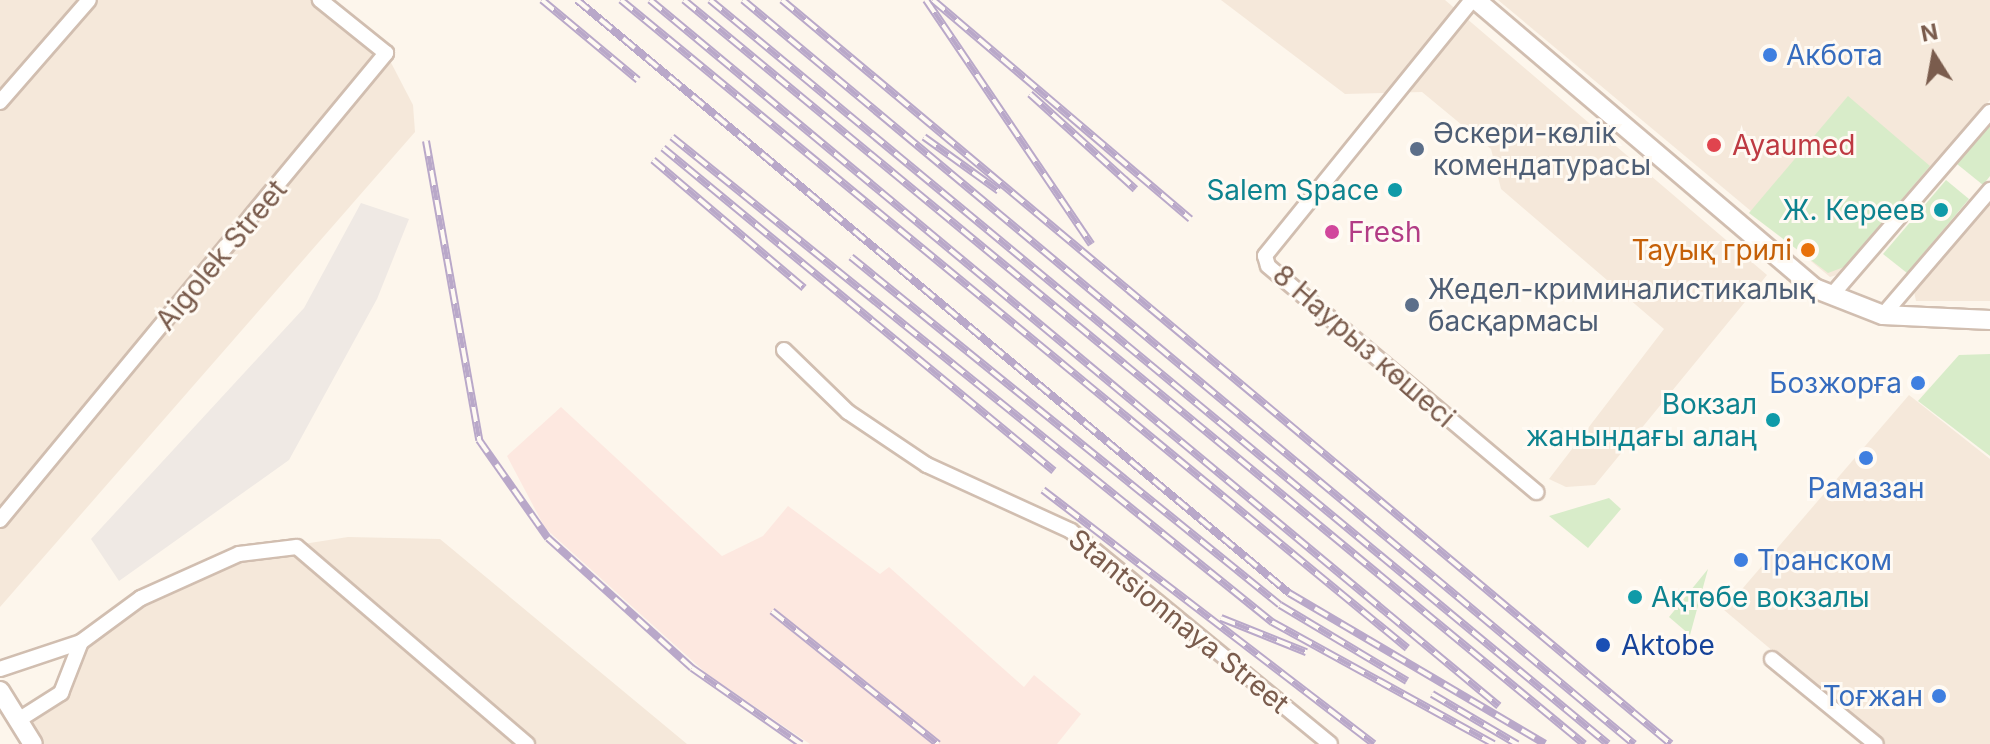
<!DOCTYPE html>
<html>
<head>
<meta charset="utf-8">
<style>
	body { margin:0 }
	#map { position:relative; width:1990px; height:744px; overflow:hidden; background:#fdf6ec; font-family:Inter,sans-serif }
	div>[style] { position:absolute }
	.residential>* { inset:0; background:#f5e8da }
	.commercial>* { inset:0; background:#fde8e0 }
	.industrial>* { inset:0; background:#efe9e4 }
	.green>* { inset:0; background:#d8ecc9 }
	.roads { filter:drop-shadow(2px 0 #d1beb0) drop-shadow(-2px 0 #d1beb0) drop-shadow(0 2px #d1beb0) drop-shadow(0 -2px #d1beb0) }
	.minor>* { height:14px; margin:-7px; padding:0 7px; transform-origin:7px; border-radius:7px; background:#fff }
	.tertiary>* { height:18px; margin:-9px; padding:0 9px; transform-origin:9px; border-radius:9px; background:#fff }
	.rail>* { height:8px; margin-top:-4px; transform-origin:0; background:repeating-linear-gradient(90deg,#fffaf3 0 15px,#b9a8c9 0 30px); box-sizing:border-box; border-block:2px solid #b9a8c9 }
	.dots>* { width:22px; height:22px; translate:-50% -50%; box-sizing:border-box; border:4px solid #fffaf3; border-radius:50% }
	span { translate:-50% -50%; white-space:nowrap; text-align:center; line-height:1.15; -webkit-text-stroke:6px #fffaf3; paint-order:stroke }
	.shop-label { font-size:28px; color:#366cbe }
	.left { translate:0 -50%; text-align:left }
	.right { translate:-100% -50%; text-align:right }
	.service-label { font-size:28px; color:#4e5e75 }
	.health-label { font-size:28px; color:#be3a42 }
	.culture-label { font-size:28px; color:#0d838f }
	.hotel-label { font-size:28px; color:#b23c85 }
	.food-label { font-size:28px; color:#c56008 }
	.street-label { font-size:28px; color:#7a5c4d }
	.transit-label { font-size:28px; color:#164399 }
	.north { position:absolute; left:1894px; top:16px; width:80px; height:80px; -webkit-text-stroke:6px #fffaf3; paint-order:stroke; rotate:349deg; font-size:22px; font-weight:700; line-height:32px; text-align:center; color:#7a5c4d }
	.north::after { content:''; display:block; margin:auto; width:28px; height:36px; background:#7a5c4d; clip-path:polygon(50% 0,100% 100%,50% 72%,0 100%) }
</style>
</head>
<body>
<div id="map">
	<div class="residential">
		<i style="clip-path:polygon(0 0,320px 0,386px 53px,413px 105px,415px 132px,0 607px)"></i>
		<i style="clip-path:polygon(1221px 0,1445px 0,1767px 275px,1595px 485px,1566px 487px,1549px 479px,1664px 329px,1501px 189px,1491px 149px,1422px 92px,1345px 94px)"></i>
		<i style="clip-path:polygon(1498px 0,1990px 0,1990px 100px,1844px 273px,1830px 277px)"></i>
		<i style="clip-path:polygon(1990px 196px,1990px 301px,1916px 301px,1913px 287px)"></i>
		<i style="clip-path:polygon(1909px 395px,1990px 459px,1990px 744px,1884px 744px,1724px 610px)"></i>
		<i style="clip-path:polygon(348px 537px,440px 539px,687px 744px,26px 744px,20px 719px,76px 663px,82px 642px,141px 598px,239px 554px)"></i>
	</div>
	<div class="commercial">
		<i style="clip-path:polygon(561px 407px,722px 556px,763px 536px,788px 506px,880px 574px,889px 567px,1024px 687px,1034px 675px,1081px 714px,1057px 744px,810px 744px,707px 674px,545px 528px,507px 456px)"></i>
	</div>
	<div class="industrial">
		<i style="clip-path:polygon(361px 203px,409px 219px,377px 299px,289px 460px,119px 581px,91px 539px,304px 308px)"></i>
	</div>
	<div class="green">
		<i style="clip-path:polygon(1848px 96px,1930px 166px,1844px 267px,1828px 273px,1749px 213px)"></i>
		<i style="clip-path:polygon(1990px 125px,1990px 176px,1983px 185px,1957px 164px)"></i>
		<i style="clip-path:polygon(1946px 180px,1969px 199px,1907px 273px,1883px 254px)"></i>
		<i style="clip-path:polygon(1990px 354px,1990px 456px,1918px 401px,1959px 355px)"></i>
		<i style="clip-path:polygon(1609px 498px,1621px 509px,1588px 548px,1549px 516px)"></i>
		<i style="clip-path:polygon(1708px 569px,1690px 635px,1669px 617px)"></i>
	</div>
	<div class="roads">
		<div class="minor">
			<i style="left:1472px;top:0;width:329px;rotate:129deg"></i>
			<i style="left:1265px;top:256px;width:10px;rotate:73deg"></i>
			<i style="left:1268px;top:266px;width:351px;rotate:40.1deg"></i>
			<i style="left:0;top:102px;width:135px;rotate:-48.9deg"></i>
			<i style="left:1831px;top:296px;width:243px;rotate:-49.2deg"></i>
			<i style="left:1883px;top:315px;width:165px;rotate:-49.4deg"></i>
			<i style="left:784px;top:350px;width:89px;rotate:44.1deg"></i>
			<i style="left:848px;top:412px;width:95px;rotate:33.9deg"></i>
			<i style="left:927px;top:465px;width:158px;rotate:24.6deg"></i>
			<i style="left:1071px;top:531px;width:335px;rotate:39.4deg"></i>
			<i style="left:0;top:520px;width:606px;rotate:-50.42deg"></i>
			<i style="left:386px;top:53px;width:85px;rotate:-141.2deg"></i>
			<i style="left:1772px;top:659px;width:134px;rotate:39.3deg"></i>
			<i style="left:0;top:669px;width:85px;rotate:-18.4deg"></i>
			<i style="left:20px;top:719px;width:49px;rotate:-32.4deg"></i>
			<i style="left:61px;top:693px;width:55px;rotate:-68.6deg"></i>
			<i style="left:81px;top:642px;width:74px;rotate:-36.3deg"></i>
			<i style="left:141px;top:598px;width:107px;rotate:-24.2deg"></i>
			<i style="left:239px;top:554px;width:58px;rotate:-6.9deg"></i>
			<i style="left:297px;top:547px;width:303px;rotate:40.6deg"></i>
		</div>
		<div class="tertiary">
			<i style="left:1476px;top:0;width:444px;rotate:40.4deg"></i>
			<i style="left:1814px;top:288px;width:74px;rotate:21.4deg"></i>
			<i style="left:1883px;top:315px;width:107px;rotate:2.7deg"></i>
			<i style="left:0;top:691px;width:62px;rotate:58.1deg"></i>
		</div>
	</div>
	<div class="rail">
		<i style="left:542px;top:0;width:125px;rotate:39.8deg"></i>
		<i style="left:577px;top:0;width:927px;rotate:39.79deg"></i>
		<i style="left:1289px;top:593px;width:297px;rotate:30.5deg"></i>
		<i style="left:621px;top:0;width:1019px;rotate:39.5deg"></i>
		<i style="left:650px;top:0;width:1104px;rotate:39.75deg"></i>
		<i style="left:684px;top:0;width:1168px;rotate:39.58deg"></i>
		<i style="left:710px;top:0;width:1166px;rotate:39.64deg"></i>
		<i style="left:743px;top:0;width:1161px;rotate:39.86deg"></i>
		<i style="left:782px;top:0;width:1159px;rotate:39.93deg"></i>
		<i style="left:926px;top:0;width:295px;rotate:55.9deg"></i>
		<i style="left:933px;top:0;width:338px;rotate:40.4deg"></i>
		<i style="left:1030px;top:94px;width:142px;rotate:42.1deg"></i>
		<i style="left:672px;top:137px;width:772px;rotate:38.95deg"></i>
		<i style="left:1272px;top:622px;width:253px;rotate:28.8deg"></i>
		<i style="left:924px;top:137px;width:92px;rotate:35.8deg"></i>
		<i style="left:426px;top:141px;width:304px;rotate:79.9deg"></i>
		<i style="left:479px;top:440px;width:120px;rotate:54.9deg"></i>
		<i style="left:548px;top:538px;width:194px;rotate:42.1deg"></i>
		<i style="left:692px;top:668px;width:133px;rotate:34.9deg"></i>
		<i style="left:663px;top:148px;width:507px;rotate:39.56deg"></i>
		<i style="left:653px;top:160px;width:198px;rotate:40.3deg"></i>
		<i style="left:851px;top:257px;width:552px;rotate:39.05deg"></i>
		<i style="left:1280px;top:605px;width:148px;rotate:30.9deg"></i>
		<i style="left:1043px;top:490px;width:417px;rotate:37.5deg"></i>
		<i style="left:772px;top:611px;width:213px;rotate:38.7deg"></i>
		<i style="left:1221px;top:618px;width:92px;rotate:21.8deg"></i>
		<i style="left:1432px;top:694px;width:99px;rotate:30.5deg"></i>
	</div>
	<div class="dots">
		<i style="left:1770px;top:55px;background:#3f7fe0"></i>
		<i style="left:1714px;top:145px;background:#e0444e"></i>
		<i style="left:1417px;top:149px;background:#5c6f8a"></i>
		<i style="left:1395px;top:190px;background:#0f9aa8"></i>
		<i style="left:1941px;top:210px;background:#0f9aa8"></i>
		<i style="left:1332px;top:232px;background:#d1479c"></i>
		<i style="left:1808px;top:250px;background:#e8710a"></i>
		<i style="left:1412px;top:305px;background:#5c6f8a"></i>
		<i style="left:1918px;top:383px;background:#3f7fe0"></i>
		<i style="left:1773px;top:420px;background:#0f9aa8"></i>
		<i style="left:1866px;top:458px;background:#3f7fe0"></i>
		<i style="left:1741px;top:560px;background:#3f7fe0"></i>
		<i style="left:1635px;top:597px;background:#0f9aa8"></i>
		<i style="left:1603px;top:645px;background:#1a4fb4"></i>
		<i style="left:1939px;top:696px;background:#3f7fe0"></i>
	</div>
	<div class="shop-label">
		<span class="left" style="left:1786px;top:55px">Акбота</span>
		<span class="right" style="left:1902px;top:383px">Бозжорға</span>
		<span style="left:1866px;top:488px">Рамазан</span>
		<span class="left" style="left:1757px;top:560px">Транском</span>
		<span class="right" style="left:1923px;top:696px">Тоғжан</span>
	</div>
	<div class="service-label">
		<span class="left" style="left:1433px;top:149px">Әскери-көлік<br>комендатурасы</span>
		<span class="left" style="left:1428px;top:305px">Жедел-криминалистикалық<br>басқармасы</span>
	</div>
	<div class="health-label">
		<span class="left" style="left:1732px;top:145px">Ayaumed</span>
	</div>
	<div class="culture-label">
		<span class="right" style="left:1379px;top:190px">Salem Space</span>
		<span class="right" style="left:1925px;top:210px">Ж. Кереев</span>
		<span class="right" style="left:1757px;top:420px">Вокзал<br>жанындағы алаң</span>
		<span class="left" style="left:1651px;top:597px">Ақтөбе вокзалы</span>
	</div>
	<div class="hotel-label">
		<span class="left" style="left:1348px;top:232px">Fresh</span>
	</div>
	<div class="food-label">
		<span class="right" style="left:1792px;top:250px">Тауық грилі</span>
	</div>
	<div class="street-label">
		<span style="left:221px;top:255px;rotate:-50deg">Aigolek Street</span>
		<span style="left:1364px;top:346px;rotate:41deg">8 Наурыз көшесі</span>
		<span style="left:1179px;top:621px;rotate:39deg">Stantsionnaya Street</span>
	</div>
	<div class="transit-label">
		<span class="left" style="left:1621px;top:645px">Aktobe</span>
	</div>
	<div class="north">N</div>
</div>
</body>
</html>
